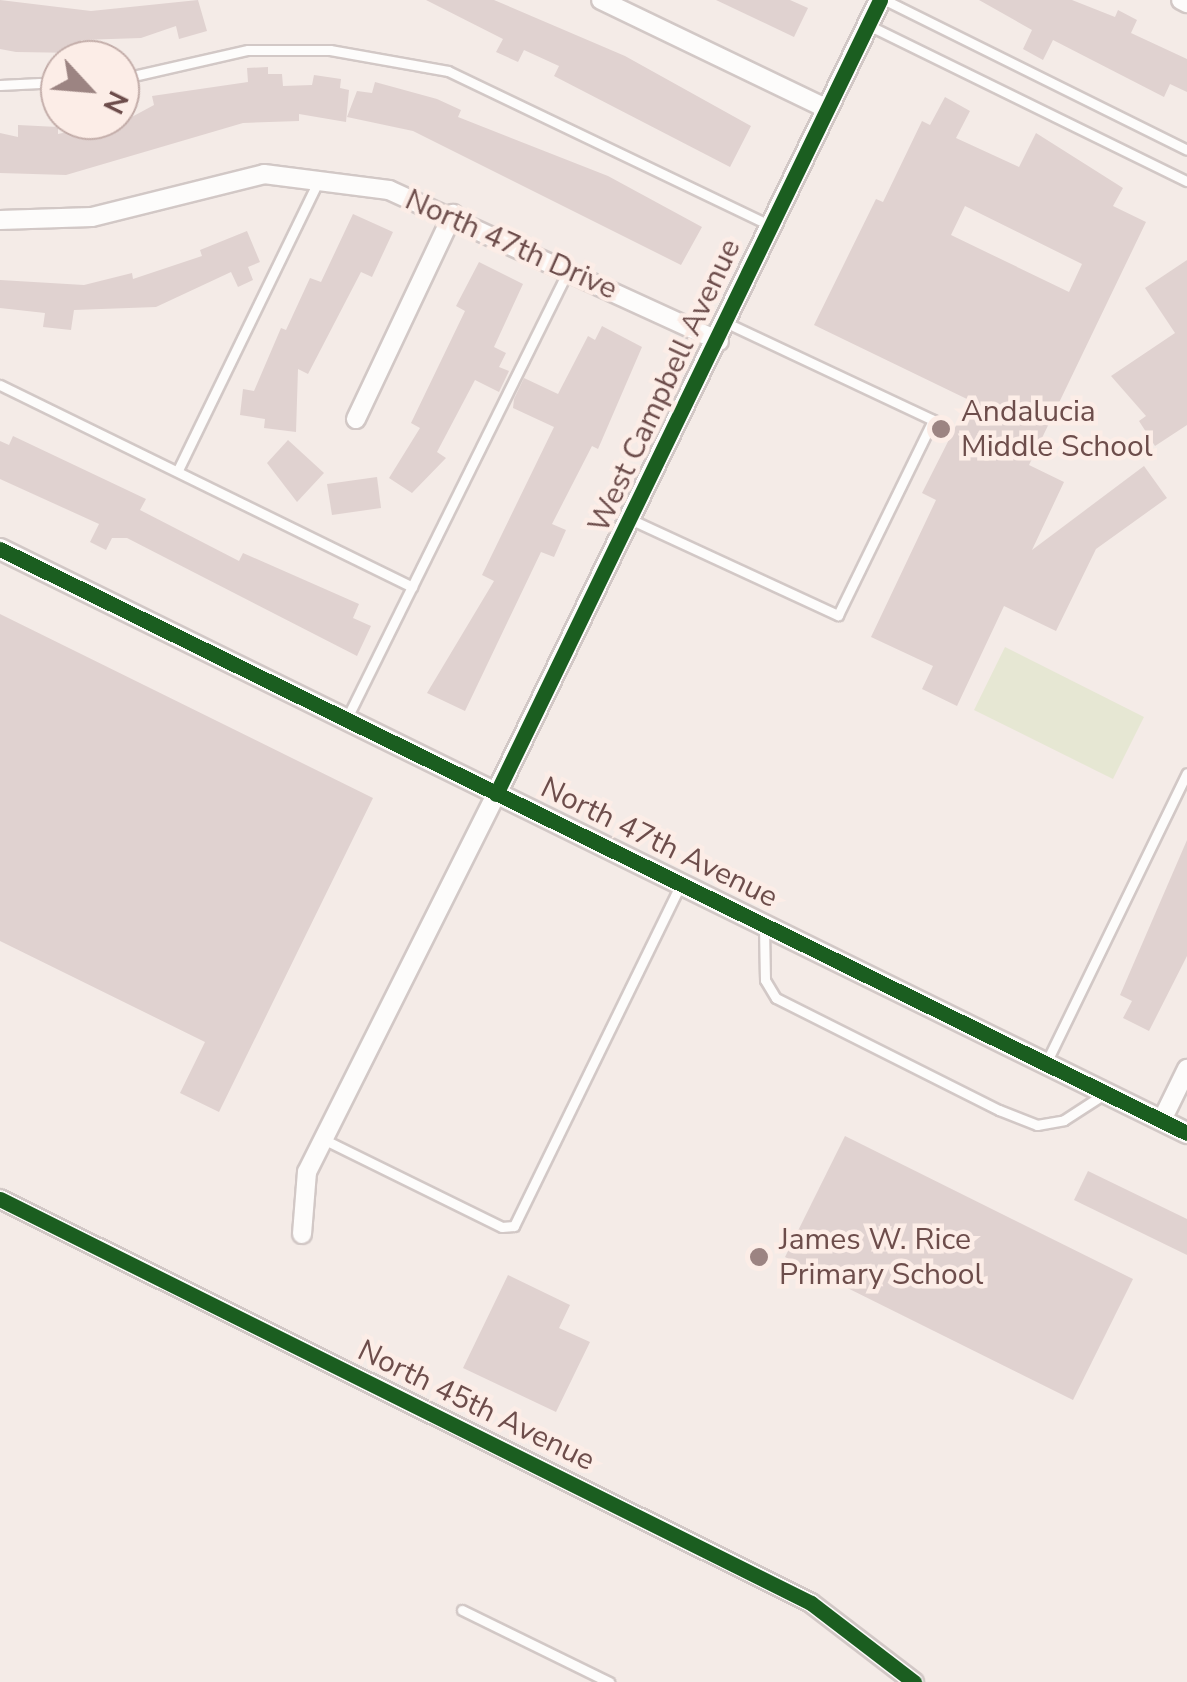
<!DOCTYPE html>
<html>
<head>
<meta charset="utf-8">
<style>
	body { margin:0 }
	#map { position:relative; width:1187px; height:1682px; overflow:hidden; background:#f4ebe7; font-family:"Nunito Sans",sans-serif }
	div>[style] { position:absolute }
	.green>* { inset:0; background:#e6e7d3 }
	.building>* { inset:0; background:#e0d2d0 }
	.roads { filter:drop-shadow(2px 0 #d2c8c6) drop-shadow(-2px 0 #d2c8c6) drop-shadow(0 2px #d2c8c6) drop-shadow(0 -2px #d2c8c6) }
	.service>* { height:9px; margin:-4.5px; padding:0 4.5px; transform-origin:4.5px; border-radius:4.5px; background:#fdfcfb }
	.minor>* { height:18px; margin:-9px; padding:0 9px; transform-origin:9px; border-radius:9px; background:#fdfcfb }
	.tertiary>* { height:20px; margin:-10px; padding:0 10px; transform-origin:10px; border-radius:10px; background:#fdfcfb }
	.cycleway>* { height:15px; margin:-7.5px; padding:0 7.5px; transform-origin:7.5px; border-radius:7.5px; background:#1b5e20 }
	.dots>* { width:28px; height:28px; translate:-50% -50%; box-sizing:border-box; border:5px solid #fcede7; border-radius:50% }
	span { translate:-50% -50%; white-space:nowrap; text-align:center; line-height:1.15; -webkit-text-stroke:9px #fcede7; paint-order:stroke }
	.street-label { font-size:30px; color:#6d4d4b }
	.poi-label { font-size:30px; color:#6d4d4b }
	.left { translate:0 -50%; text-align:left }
	.north { position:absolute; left:40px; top:40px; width:100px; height:100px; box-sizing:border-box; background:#fcede7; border:2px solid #c3ada9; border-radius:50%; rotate:116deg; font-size:28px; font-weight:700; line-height:40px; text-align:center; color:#6d4d4b }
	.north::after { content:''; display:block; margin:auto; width:35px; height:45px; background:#9c8482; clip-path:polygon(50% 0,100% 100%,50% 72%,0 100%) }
</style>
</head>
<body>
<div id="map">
	<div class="green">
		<i style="clip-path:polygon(1005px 647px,1144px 717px,1113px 779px,974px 710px)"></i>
	</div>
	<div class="building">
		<i style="clip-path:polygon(0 0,91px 11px,198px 0,207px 31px,179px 39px,176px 26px,141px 38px,81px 40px,80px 53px,16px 52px,0 49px)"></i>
		<i style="clip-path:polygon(426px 0,494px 0,625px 56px,751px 126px,730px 167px,554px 76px,559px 66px,524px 50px,518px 62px,496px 52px,503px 39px)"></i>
		<i style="clip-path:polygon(716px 0,790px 0,808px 8px,794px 37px)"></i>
		<i style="clip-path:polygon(979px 0,1072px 0,1115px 17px,1118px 10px,1137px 20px,1131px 33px,1187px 59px,1187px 92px,1170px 84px,1164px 97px,1053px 40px,1043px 60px,1023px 49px,1032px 30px)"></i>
		<i style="clip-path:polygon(268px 67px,268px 74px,282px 74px,283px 86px,312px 85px,314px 75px,341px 79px,340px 88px,349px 90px,346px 122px,299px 114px,299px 121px,243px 123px,66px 175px,0 173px,0 133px,18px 137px,18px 125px,58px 127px,58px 134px,128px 119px,154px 105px,152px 96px,248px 82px,247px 68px)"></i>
		<i style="clip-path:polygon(375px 82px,437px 99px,461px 110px,458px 117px,608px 176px,702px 227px,681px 265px,413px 131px,347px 117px,357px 91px,372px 93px)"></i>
		<i style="clip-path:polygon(evenodd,945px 97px,970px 111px,956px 138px,1019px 167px,1036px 133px,1123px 188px,1113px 206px,1146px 222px,1029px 465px,1064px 482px,1032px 550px,1144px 466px,1167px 498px,1096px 549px,1056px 631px,1004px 606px,957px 706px,922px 689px,933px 666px,871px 637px,936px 500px,922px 493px,969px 400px,814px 325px,876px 199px,883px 202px,922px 121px,930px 125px,945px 97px,965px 206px,1082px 264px,1069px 292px,951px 235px,965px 206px)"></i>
		<i style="clip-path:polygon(353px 214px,393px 232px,372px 277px,361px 272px,308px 374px,298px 369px,296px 432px,264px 428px,265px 419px,240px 415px,243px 389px,254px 391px,281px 328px,286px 330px,310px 278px,321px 282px)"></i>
		<i style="clip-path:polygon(247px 231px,260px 262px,248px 267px,253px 280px,238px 287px,231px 272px,156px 307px,74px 310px,71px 330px,43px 327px,45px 313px,0 308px,0 280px,84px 285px,132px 273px,133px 279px,202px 256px,200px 250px)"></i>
		<i style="clip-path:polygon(1187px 260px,1187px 425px,1155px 446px,1139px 421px,1146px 416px,1111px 376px,1175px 333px,1145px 288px)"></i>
		<i style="clip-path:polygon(479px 262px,523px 284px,494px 347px,506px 353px,499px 367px,509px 371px,499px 392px,475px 380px,437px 452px,446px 458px,412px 493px,389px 478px,420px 428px,411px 423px,465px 311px,456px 306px)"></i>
		<i style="clip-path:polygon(602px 326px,642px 347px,598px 449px,592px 446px,552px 524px,566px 530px,554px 557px,541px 552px,465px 711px,427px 693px,494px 581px,482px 575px,554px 427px,513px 408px,514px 399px,524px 378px,558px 394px,588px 336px,595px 340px)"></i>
		<i style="clip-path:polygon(13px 436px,146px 499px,140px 510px,239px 561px,243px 553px,359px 604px,353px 618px,371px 626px,357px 656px,127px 538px,112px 538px,106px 550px,90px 542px,99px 524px,0 479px,0 441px,9px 445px)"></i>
		<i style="clip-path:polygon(288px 440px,324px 473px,297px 502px,267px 463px)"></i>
		<i style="clip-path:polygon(377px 477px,381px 508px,332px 515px,327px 484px)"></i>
		<i style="clip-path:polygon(0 614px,373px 798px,219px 1112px,180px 1093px,205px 1042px,0 941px)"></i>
		<i style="clip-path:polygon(1187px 840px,1187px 956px,1149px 1031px,1123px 1018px,1132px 1001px,1120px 995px)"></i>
		<i style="clip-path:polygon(845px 1136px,1133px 1279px,1073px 1400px,785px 1257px)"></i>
		<i style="clip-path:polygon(1088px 1171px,1187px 1219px,1187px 1255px,1074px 1200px)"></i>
		<i style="clip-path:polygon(508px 1275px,570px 1305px,559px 1328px,590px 1342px,556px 1412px,463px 1368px)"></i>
	</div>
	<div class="roads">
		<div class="service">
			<i style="left:885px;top:0;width:337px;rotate:26.4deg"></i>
			<i style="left:868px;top:25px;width:355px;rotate:26.1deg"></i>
			<i style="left:120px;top:79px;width:131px;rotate:-12.8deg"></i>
			<i style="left:248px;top:50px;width:82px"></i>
			<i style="left:330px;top:50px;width:120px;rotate:10.1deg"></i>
			<i style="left:448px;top:71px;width:358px;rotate:25.6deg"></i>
			<i style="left:0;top:85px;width:60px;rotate:-2.9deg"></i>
			<i style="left:0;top:385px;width:459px;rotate:26.1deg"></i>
			<i style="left:178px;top:470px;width:322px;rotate:-64.1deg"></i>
			<i style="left:632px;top:520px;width:227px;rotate:24.8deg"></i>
			<i style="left:838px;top:615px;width:217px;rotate:-64deg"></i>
			<i style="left:933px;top:420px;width:228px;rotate:-154.8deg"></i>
			<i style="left:347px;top:718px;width:500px;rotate:-63.7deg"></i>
			<i style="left:764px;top:928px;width:52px;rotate:88.9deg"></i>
			<i style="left:765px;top:980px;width:21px;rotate:59deg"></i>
			<i style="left:776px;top:998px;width:250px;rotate:26.7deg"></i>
			<i style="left:999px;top:1110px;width:41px;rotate:21.5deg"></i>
			<i style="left:1037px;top:1125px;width:27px;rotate:-10deg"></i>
			<i style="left:1064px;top:1120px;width:48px;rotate:-33deg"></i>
			<i style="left:1046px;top:1063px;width:322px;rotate:-64.1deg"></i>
			<i style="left:323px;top:1139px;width:199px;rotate:26.2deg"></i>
			<i style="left:502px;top:1227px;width:12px;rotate:-5deg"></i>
			<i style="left:514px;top:1226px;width:381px;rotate:-64deg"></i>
			<i style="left:462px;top:1610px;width:164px;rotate:26.1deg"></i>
		</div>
		<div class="minor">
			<i style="left:601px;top:0;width:251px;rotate:25.7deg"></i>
			<i style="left:1181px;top:0;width:7px;rotate:27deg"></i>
			<i style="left:0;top:220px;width:92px;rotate:-1.9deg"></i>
			<i style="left:92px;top:217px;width:177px;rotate:-14deg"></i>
			<i style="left:264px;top:174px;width:126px;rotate:7.3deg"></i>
			<i style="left:389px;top:190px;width:363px;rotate:24.6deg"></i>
			<i style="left:356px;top:419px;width:227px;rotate:-64.7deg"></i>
			<i style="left:1162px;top:1120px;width:57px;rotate:-63.9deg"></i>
			<i style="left:0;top:1199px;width:906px;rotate:26.48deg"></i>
			<i style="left:811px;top:1603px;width:130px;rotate:37.5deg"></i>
			<i style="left:302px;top:1234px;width:62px;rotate:-85.4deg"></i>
			<i style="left:307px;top:1172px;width:423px;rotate:-63.4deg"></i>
		</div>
		<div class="tertiary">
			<i style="left:0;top:549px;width:1323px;rotate:26.2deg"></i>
			<i style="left:496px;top:794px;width:882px;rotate:-64.19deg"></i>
		</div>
	</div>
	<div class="cycleway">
		<i style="left:0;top:549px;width:1323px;rotate:26.2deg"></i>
		<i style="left:496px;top:794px;width:882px;rotate:-64.19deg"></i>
		<i style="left:0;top:1199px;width:906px;rotate:26.48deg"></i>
		<i style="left:811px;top:1603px;width:130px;rotate:37.5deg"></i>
	</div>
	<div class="dots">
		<i style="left:941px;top:429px;background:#9c8482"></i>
		<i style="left:759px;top:1257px;background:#9c8482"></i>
	</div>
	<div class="street-label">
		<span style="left:511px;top:245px;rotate:24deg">North 47th Drive</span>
		<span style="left:665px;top:386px;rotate:-65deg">West Campbell Avenue</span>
		<span style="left:659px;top:843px;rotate:26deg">North 47th Avenue</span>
		<span style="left:476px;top:1406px;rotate:26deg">North 45th Avenue</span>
	</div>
	<div class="poi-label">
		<span class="left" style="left:961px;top:429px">Andalucia<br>Middle School</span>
		<span class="left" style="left:779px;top:1257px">James W. Rice<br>Primary School</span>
	</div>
	<div class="north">N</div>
</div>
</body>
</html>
